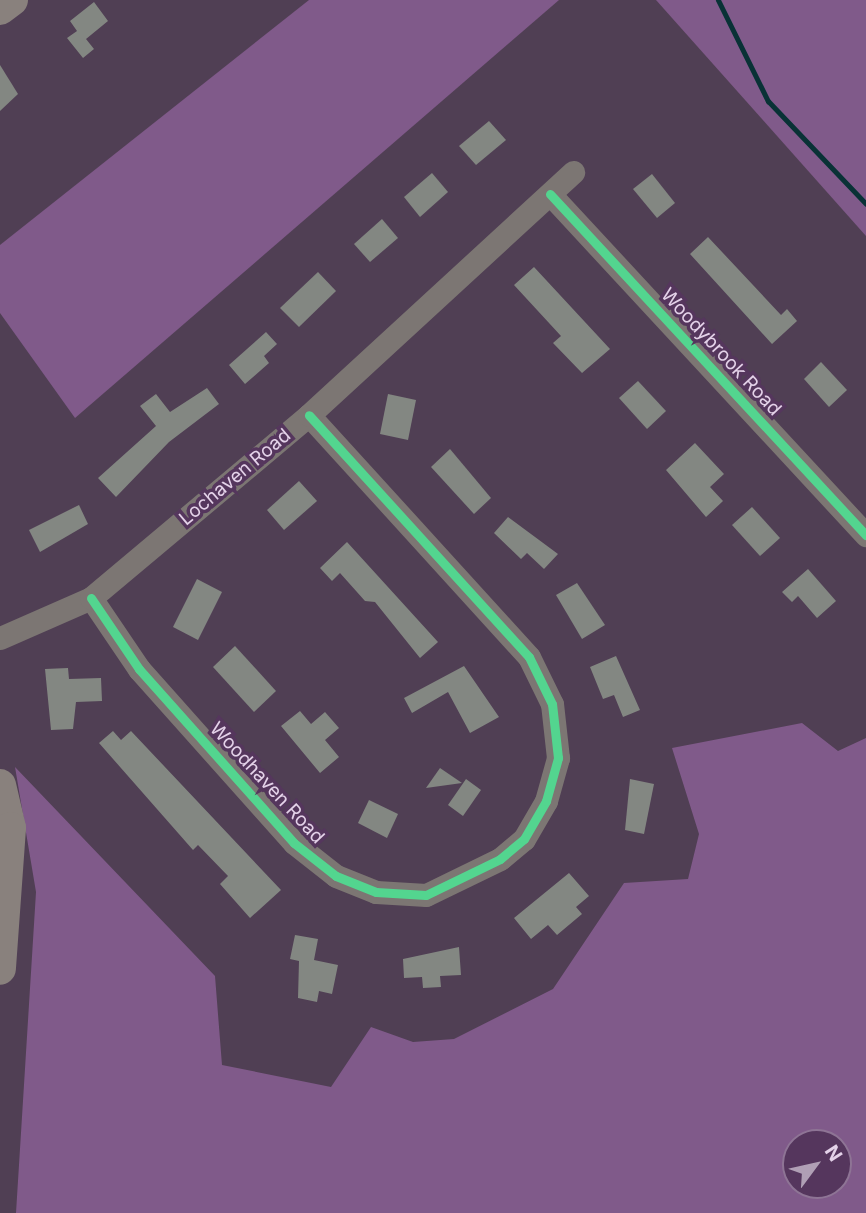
<!DOCTYPE html>
<html>
<head>
<meta charset="utf-8">
<style>
	body { margin:0 }
	#map { position:relative; width:866px; height:1213px; overflow:hidden; background:#503f54; font-family:Inter,sans-serif }
	div>[style] { position:absolute }
	.green>* { inset:0; background:#805a8a }
	.stream>* { height:5px; margin:-2.5px; padding:0 2.5px; transform-origin:2.5px; border-radius:2.5px; background:#093236 }
	.building>* { inset:0; background:#838782 }
	.minor>* { height:23px; margin:-11.5px; padding:0 11.5px; transform-origin:11.5px; border-radius:11.5px; background:#7c7673 }
	.secondary>* { height:32px; margin:-16px; padding:0 16px; transform-origin:16px; border-radius:16px; background:#89817d }
	.cycleway>* { height:9px; margin:-4.5px; padding:0 4.5px; transform-origin:4.5px; border-radius:4.5px; background:#53d58f }
	span { translate:-50% -50%; white-space:nowrap; text-align:center; line-height:1.15; -webkit-text-stroke:7px #55365d; paint-order:stroke }
	.street-label { font-size:19px; color:#e4d2e9 }
	.north { position:absolute; left:782px; top:1129px; width:70px; height:70px; box-sizing:border-box; background:#55365d; border:2px solid #8e7495; border-radius:50%; rotate:57deg; font-size:19px; font-weight:700; line-height:28px; text-align:center; color:#e4d2e9 }
	.north::after { content:''; display:block; margin:auto; width:24px; height:32px; background:#b09fb5; clip-path:polygon(50% 0,100% 100%,50% 72%,0 100%) }
</style>
</head>
<body>
<div id="map">
	<div class="green">
		<i style="clip-path:polygon(309px 0,559px 0,75px 418px,0 313px,0 245px)"></i>
		<i style="clip-path:polygon(656px 0,866px 0,866px 236px)"></i>
		<i style="clip-path:polygon(evenodd,802px 723px,838px 751px,866px 738px,866px 1213px,16px 1213px,36px 892px,15px 767px,215px 976px,222px 1065px,331px 1087px,371px 1027px,413px 1042px,454px 1039px,553px 989px,624px 883px,688px 879px,699px 834px,672px 748px,802px 723px,796px 1143px,838px 1143px,838px 1185px,796px 1185px,796px 1143px)"></i>
	</div>
	<div class="stream">
		<i style="left:718px;top:0;width:113px;rotate:63.7deg"></i>
		<i style="left:768px;top:101px;width:142px;rotate:46.4deg"></i>
	</div>
	<div class="building">
		<i style="clip-path:polygon(94px 2px,108px 21px,86px 39px,94px 49px,83px 58px,67px 38px,77px 31px,70px 21px)"></i>
		<i style="clip-path:polygon(0 65px,18px 94px,0 111px)"></i>
		<i style="clip-path:polygon(489px 121px,506px 140px,476px 165px,459px 146px)"></i>
		<i style="clip-path:polygon(432px 173px,448px 192px,420px 217px,404px 197px)"></i>
		<i style="clip-path:polygon(652px 174px,675px 203px,657px 218px,633px 189px)"></i>
		<i style="clip-path:polygon(382px 219px,398px 238px,370px 262px,354px 244px)"></i>
		<i style="clip-path:polygon(708px 237px,781px 315px,787px 309px,797px 321px,772px 344px,690px 254px)"></i>
		<i style="clip-path:polygon(534px 267px,610px 349px,582px 373px,553px 343px,561px 336px,514px 285px)"></i>
		<i style="clip-path:polygon(318px 272px,336px 291px,299px 327px,280px 308px)"></i>
		<i style="clip-path:polygon(266px 332px,277px 344px,264px 356px,269px 363px,245px 384px,229px 365px)"></i>
		<i style="clip-path:polygon(821px 362px,847px 390px,829px 407px,804px 379px)"></i>
		<i style="clip-path:polygon(638px 381px,666px 411px,647px 429px,619px 398px)"></i>
		<i style="clip-path:polygon(207px 388px,219px 404px,169px 442px,116px 497px,98px 478px,156px 426px,140px 406px,156px 394px,170px 412px)"></i>
		<i style="clip-path:polygon(388px 394px,416px 400px,408px 440px,380px 434px)"></i>
		<i style="clip-path:polygon(695px 443px,724px 474px,710px 487px,723px 501px,706px 517px,666px 470px)"></i>
		<i style="clip-path:polygon(450px 449px,491px 498px,474px 514px,431px 467px)"></i>
		<i style="clip-path:polygon(299px 481px,317px 501px,284px 530px,267px 510px)"></i>
		<i style="clip-path:polygon(79px 505px,88px 524px,40px 552px,29px 530px)"></i>
		<i style="clip-path:polygon(752px 507px,780px 538px,760px 556px,732px 525px)"></i>
		<i style="clip-path:polygon(508px 517px,558px 554px,544px 569px,527px 553px,521px 559px,494px 533px)"></i>
		<i style="clip-path:polygon(347px 542px,438px 642px,420px 658px,375px 602px,365px 601px,340px 573px,332px 581px,320px 568px)"></i>
		<i style="clip-path:polygon(808px 569px,836px 601px,817px 618px,798px 596px,792px 602px,782px 592px)"></i>
		<i style="clip-path:polygon(197px 579px,222px 592px,198px 640px,173px 627px)"></i>
		<i style="clip-path:polygon(577px 583px,605px 625px,582px 639px,556px 595px)"></i>
		<i style="clip-path:polygon(235px 646px,276px 691px,254px 712px,213px 667px)"></i>
		<i style="clip-path:polygon(616px 656px,640px 710px,623px 717px,614px 695px,603px 699px,590px 667px)"></i>
		<i style="clip-path:polygon(464px 666px,499px 717px,470px 733px,448px 692px,412px 713px,404px 698px)"></i>
		<i style="clip-path:polygon(68px 668px,69px 679px,101px 678px,102px 701px,76px 702px,73px 729px,51px 730px,45px 669px)"></i>
		<i style="clip-path:polygon(300px 711px,311px 724px,325px 712px,339px 728px,325px 740px,339px 757px,320px 773px,281px 726px)"></i>
		<i style="clip-path:polygon(113px 731px,121px 740px,131px 731px,281px 890px,250px 918px,220px 884px,228px 876px,198px 845px,193px 850px,99px 743px)"></i>
		<i style="clip-path:polygon(440px 768px,462px 783px,426px 788px)"></i>
		<i style="clip-path:polygon(466px 779px,481px 790px,463px 816px,448px 805px)"></i>
		<i style="clip-path:polygon(630px 779px,654px 784px,644px 834px,625px 830px)"></i>
		<i style="clip-path:polygon(369px 800px,398px 814px,387px 838px,358px 823px)"></i>
		<i style="clip-path:polygon(569px 873px,589px 896px,576px 907px,582px 914px,557px 935px,548px 925px,531px 939px,514px 918px)"></i>
		<i style="clip-path:polygon(295px 935px,318px 939px,314px 960px,338px 965px,332px 994px,319px 991px,317px 1002px,298px 998px,299px 961px,290px 959px)"></i>
		<i style="clip-path:polygon(459px 947px,461px 975px,440px 976px,441px 987px,423px 988px,422px 977px,404px 978px,403px 959px)"></i>
	</div>
	<div class="minor">
		<i style="left:550px;top:194px;width:465px;rotate:47.2deg"></i>
		<i style="left:91px;top:598px;width:86px;rotate:55.9deg"></i>
		<i style="left:139px;top:669px;width:233px;rotate:48.3deg"></i>
		<i style="left:294px;top:843px;width:53px;rotate:38.2deg"></i>
		<i style="left:336px;top:876px;width:43px;rotate:21.8deg"></i>
		<i style="left:376px;top:892px;width:50px;rotate:3.4deg"></i>
		<i style="left:426px;top:895px;width:82px;rotate:-25.9deg"></i>
		<i style="left:500px;top:859px;width:31px;rotate:-40deg"></i>
		<i style="left:524px;top:839px;width:44px;rotate:-59.9deg"></i>
		<i style="left:546px;top:801px;width:45px;rotate:-74.4deg"></i>
		<i style="left:558px;top:758px;width:54px;rotate:-96.3deg"></i>
		<i style="left:552px;top:704px;width:52px;rotate:-116.1deg"></i>
		<i style="left:529px;top:657px;width:327px;rotate:-132.3deg"></i>
		<i style="left:0;top:638px;width:99px;rotate:-23.7deg"></i>
		<i style="left:91px;top:598px;width:285px;rotate:-40deg"></i>
		<i style="left:309px;top:415px;width:359px;rotate:-42.6deg"></i>
	</div>
	<div class="secondary">
		<i style="left:0;top:9px;width:15px;rotate:-37deg"></i>
		<i style="left:0;top:785px;width:44px;rotate:76.9deg"></i>
		<i style="left:10px;top:828px;width:141px;rotate:94.1deg"></i>
	</div>
	<div class="cycleway">
		<i style="left:550px;top:194px;width:465px;rotate:47.2deg"></i>
		<i style="left:91px;top:598px;width:86px;rotate:55.9deg"></i>
		<i style="left:139px;top:669px;width:233px;rotate:48.3deg"></i>
		<i style="left:294px;top:843px;width:53px;rotate:38.2deg"></i>
		<i style="left:336px;top:876px;width:43px;rotate:21.8deg"></i>
		<i style="left:376px;top:892px;width:50px;rotate:3.4deg"></i>
		<i style="left:426px;top:895px;width:82px;rotate:-25.9deg"></i>
		<i style="left:500px;top:859px;width:31px;rotate:-40deg"></i>
		<i style="left:524px;top:839px;width:44px;rotate:-59.9deg"></i>
		<i style="left:546px;top:801px;width:45px;rotate:-74.4deg"></i>
		<i style="left:558px;top:758px;width:54px;rotate:-96.3deg"></i>
		<i style="left:552px;top:704px;width:52px;rotate:-116.1deg"></i>
		<i style="left:529px;top:657px;width:327px;rotate:-132.3deg"></i>
	</div>
	<div class="street-label">
		<span style="left:721px;top:352px;rotate:47deg">Woodybrook Road</span>
		<span style="left:235px;top:477px;rotate:-40deg">Lochaven Road</span>
		<span style="left:267px;top:783px;rotate:47deg">Woodhaven Road</span>
	</div>
	<div class="north">N</div>
</div>
</body>
</html>
